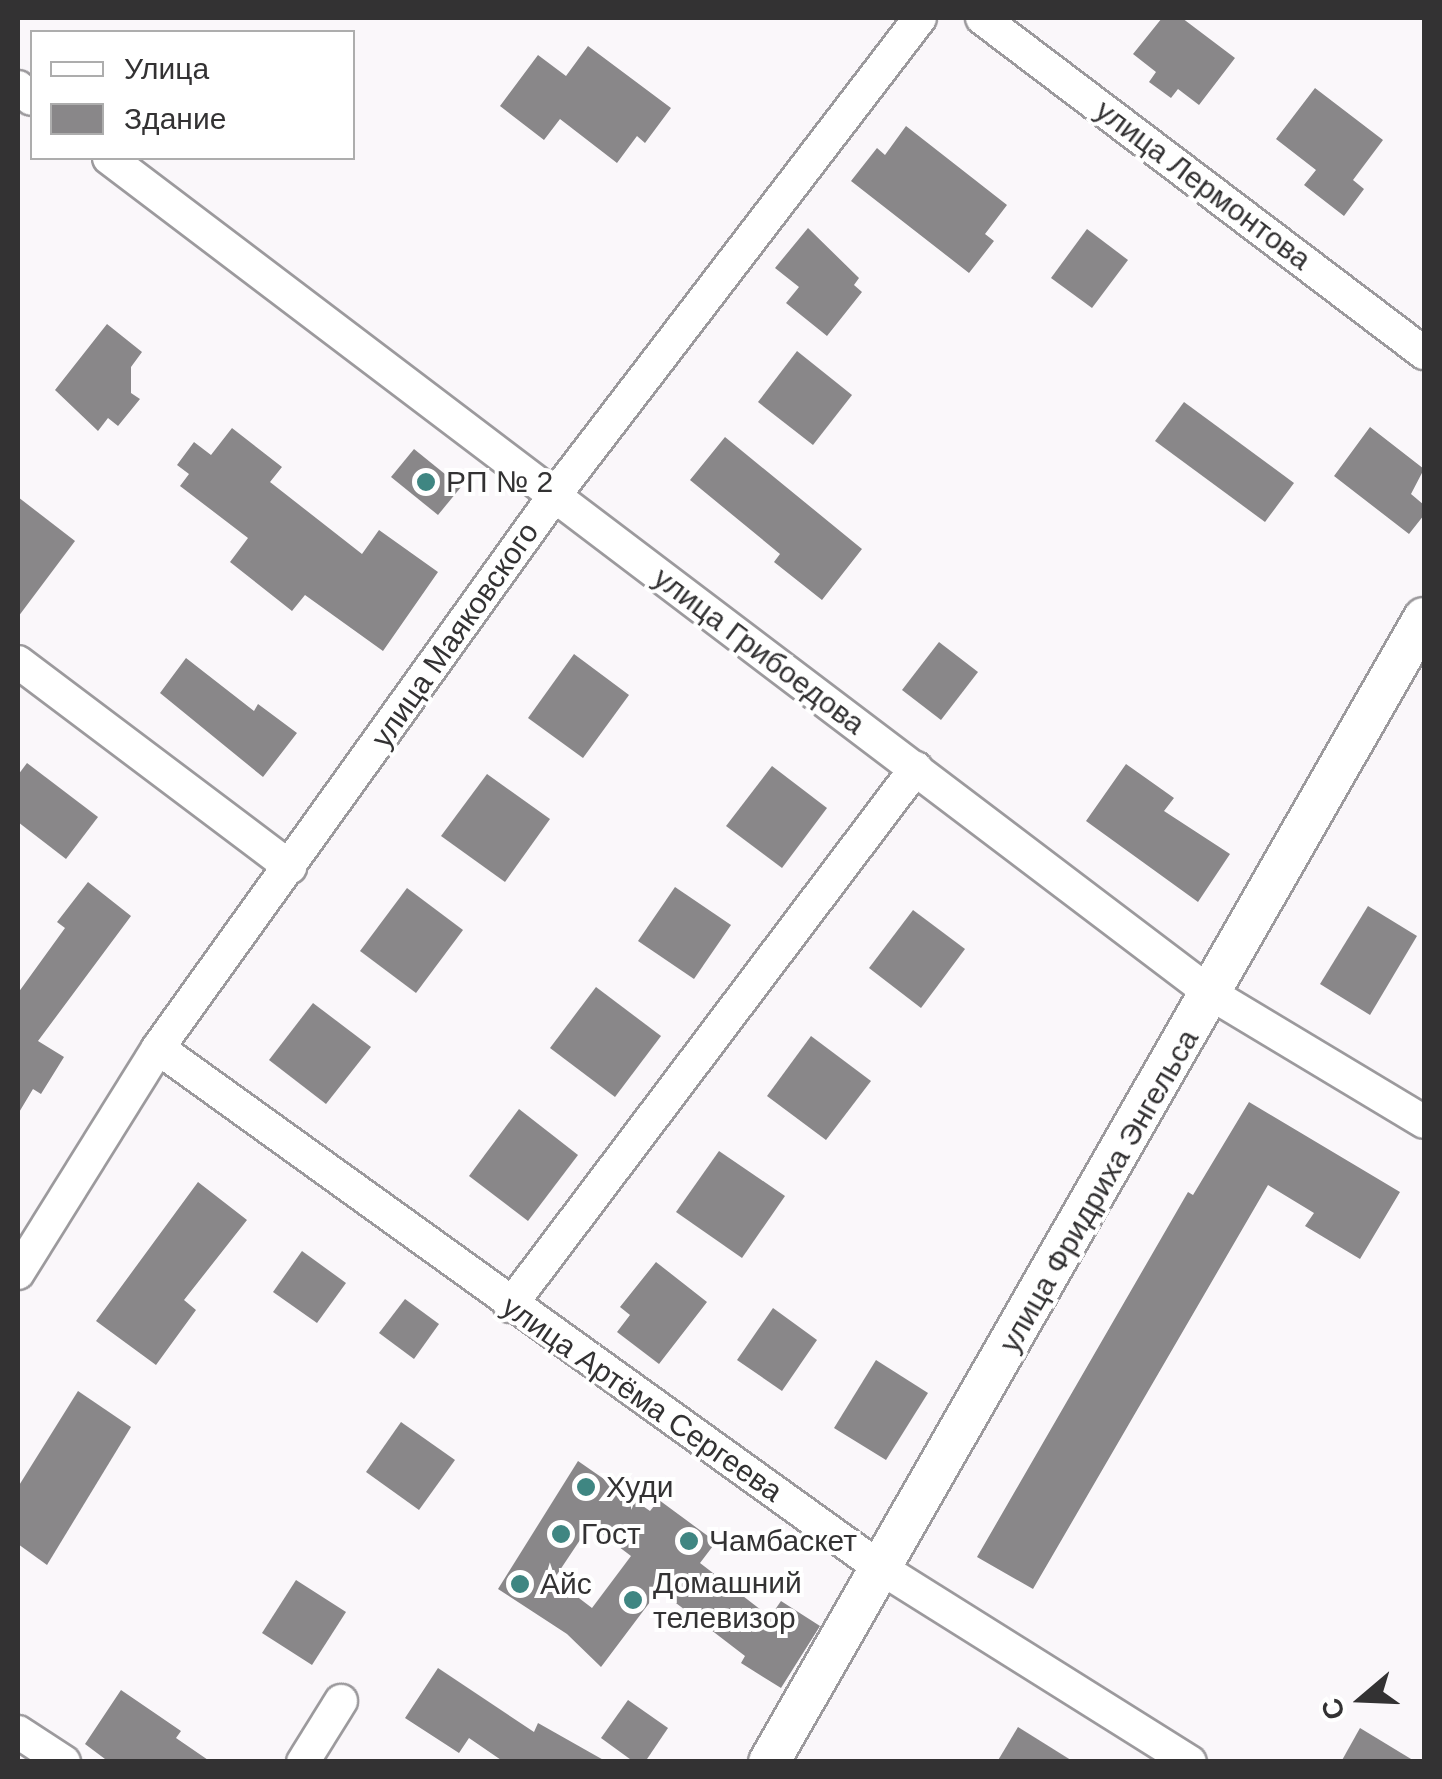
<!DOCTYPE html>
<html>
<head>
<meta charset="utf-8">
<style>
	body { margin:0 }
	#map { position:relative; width:1442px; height:1779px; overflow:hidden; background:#faf7fa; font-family:Arial,sans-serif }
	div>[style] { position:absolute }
	.building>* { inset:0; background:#898789 }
	.roads { filter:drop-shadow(2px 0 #9c9a9d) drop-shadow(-2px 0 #9c9a9d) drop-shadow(0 2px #9c9a9d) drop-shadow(0 -2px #9c9a9d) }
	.minor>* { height:32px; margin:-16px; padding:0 16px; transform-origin:16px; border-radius:16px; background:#fff }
	.tertiary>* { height:40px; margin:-20px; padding:0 20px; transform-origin:20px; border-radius:20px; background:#fff }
	.dots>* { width:28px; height:28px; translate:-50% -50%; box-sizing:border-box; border:5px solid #fff; border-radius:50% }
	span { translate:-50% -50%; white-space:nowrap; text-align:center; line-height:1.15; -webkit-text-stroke:8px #fff; paint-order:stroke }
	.street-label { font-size:30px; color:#333233 }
	.poi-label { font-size:30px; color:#333233 }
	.left { translate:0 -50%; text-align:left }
	.frame { position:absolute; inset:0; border:20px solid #333233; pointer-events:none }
	.legend { position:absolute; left:30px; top:30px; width:325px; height:130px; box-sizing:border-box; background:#fff; border:2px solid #adadad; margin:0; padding:12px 18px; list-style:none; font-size:30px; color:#333233 }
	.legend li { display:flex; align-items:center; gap:20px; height:50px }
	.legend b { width:50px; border:2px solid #adadad }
	.north { position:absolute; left:1312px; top:1649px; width:100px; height:100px; -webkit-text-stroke:8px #fff; paint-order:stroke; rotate:251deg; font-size:28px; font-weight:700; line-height:40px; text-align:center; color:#333233 }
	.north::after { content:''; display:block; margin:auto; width:35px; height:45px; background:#333233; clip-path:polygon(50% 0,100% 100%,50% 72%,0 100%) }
</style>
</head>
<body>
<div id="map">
	<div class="building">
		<i style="clip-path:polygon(1162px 18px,1182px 18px,1235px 58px,1199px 105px,1178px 89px,1171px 98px,1149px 82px,1156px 72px,1133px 54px)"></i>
		<i style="clip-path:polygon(588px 46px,671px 108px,645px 143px,637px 136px,617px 163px,560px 119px,544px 140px,500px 106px,538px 55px,566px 76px)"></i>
		<i style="clip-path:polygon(1315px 88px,1383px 140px,1353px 180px,1364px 189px,1344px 216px,1304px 185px,1316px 170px,1276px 139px)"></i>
		<i style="clip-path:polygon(906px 126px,1007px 205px,985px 234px,994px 241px,969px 273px,851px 181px,877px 148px,885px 155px)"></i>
		<i style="clip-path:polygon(808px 228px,859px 278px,854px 285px,862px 292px,827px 336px,786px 303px,799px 287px,775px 268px)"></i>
		<i style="clip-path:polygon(1087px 229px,1128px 260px,1092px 308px,1051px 278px)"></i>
		<i style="clip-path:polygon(107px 324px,142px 352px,131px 367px,131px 393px,140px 399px,118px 426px,108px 418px,98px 431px,55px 390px)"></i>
		<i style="clip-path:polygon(797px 351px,852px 395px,813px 445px,758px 402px)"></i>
		<i style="clip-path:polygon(1184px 402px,1294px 483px,1265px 522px,1155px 441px)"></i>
		<i style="clip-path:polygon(1370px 427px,1424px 469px,1411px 494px,1424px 505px,1424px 515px,1409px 534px,1334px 476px)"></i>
		<i style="clip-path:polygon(232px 428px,282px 467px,270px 482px,362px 554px,379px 530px,438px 572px,383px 651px,305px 595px,292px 611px,230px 562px,248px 538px,180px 486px,189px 474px,177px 465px,194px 442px,211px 455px)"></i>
		<i style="clip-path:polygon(725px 437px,862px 549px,822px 600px,774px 562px,780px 554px,690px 480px)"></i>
		<i style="clip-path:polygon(414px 449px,461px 487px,438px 515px,391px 477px)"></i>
		<i style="clip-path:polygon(18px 497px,75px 541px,18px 617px)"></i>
		<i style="clip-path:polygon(939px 642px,978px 672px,941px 720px,902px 690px)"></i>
		<i style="clip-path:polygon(574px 654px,629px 695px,583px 758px,528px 718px)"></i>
		<i style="clip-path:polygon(186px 658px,254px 711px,258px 704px,297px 733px,263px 777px,160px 693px)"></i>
		<i style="clip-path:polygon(27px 763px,98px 817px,66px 859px,18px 822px,18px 775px)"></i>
		<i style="clip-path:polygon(1126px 764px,1174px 798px,1164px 811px,1230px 854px,1198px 902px,1086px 821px)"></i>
		<i style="clip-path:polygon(772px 766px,827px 808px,782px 868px,726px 826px)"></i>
		<i style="clip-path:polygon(487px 774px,550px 819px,505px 882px,441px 836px)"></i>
		<i style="clip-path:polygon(88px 882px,131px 916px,38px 1041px,64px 1057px,41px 1094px,33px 1089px,18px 1114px,18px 993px,65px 928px,57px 922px)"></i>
		<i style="clip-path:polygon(675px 887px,731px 925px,694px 979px,638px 941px)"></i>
		<i style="clip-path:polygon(407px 888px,463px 930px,416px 993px,360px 951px)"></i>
		<i style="clip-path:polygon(1368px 906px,1417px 936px,1370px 1015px,1320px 984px)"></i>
		<i style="clip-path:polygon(913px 910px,965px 949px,921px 1008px,869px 968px)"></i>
		<i style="clip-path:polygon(596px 987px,661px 1036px,615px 1097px,550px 1048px)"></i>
		<i style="clip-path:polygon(313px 1003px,371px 1047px,326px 1104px,269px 1060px)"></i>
		<i style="clip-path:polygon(811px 1036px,871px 1081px,826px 1140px,767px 1096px)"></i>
		<i style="clip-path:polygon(1249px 1102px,1400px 1192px,1360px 1259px,1305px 1226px,1314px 1213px,1268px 1185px,1033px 1589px,977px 1557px,1188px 1192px,1193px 1195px)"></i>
		<i style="clip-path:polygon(519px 1109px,578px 1155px,528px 1221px,469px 1176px)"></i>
		<i style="clip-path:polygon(719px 1151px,785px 1196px,742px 1258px,676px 1212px)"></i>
		<i style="clip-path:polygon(198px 1182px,247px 1220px,184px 1300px,196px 1310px,156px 1365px,96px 1321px)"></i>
		<i style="clip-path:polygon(302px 1251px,346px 1283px,317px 1323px,273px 1292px)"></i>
		<i style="clip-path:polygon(656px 1262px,707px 1302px,659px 1364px,617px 1332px,630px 1315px,620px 1307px)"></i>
		<i style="clip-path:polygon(405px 1299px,439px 1324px,414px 1359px,379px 1333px)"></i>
		<i style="clip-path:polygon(773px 1308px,817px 1340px,782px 1391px,737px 1360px)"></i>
		<i style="clip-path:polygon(876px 1360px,928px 1393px,886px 1460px,834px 1428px)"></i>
		<i style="clip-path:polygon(78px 1391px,131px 1427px,47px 1565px,18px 1544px,18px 1487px)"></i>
		<i style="clip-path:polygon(401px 1422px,455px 1460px,419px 1510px,366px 1472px)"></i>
		<i style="clip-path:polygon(evenodd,578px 1461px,650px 1511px,659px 1500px,716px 1542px,700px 1563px,770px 1617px,781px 1601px,820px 1626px,781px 1688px,741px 1663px,745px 1656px,659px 1590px,601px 1667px,567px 1634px,498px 1589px,578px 1461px,590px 1525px,631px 1556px,592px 1608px,554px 1579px,590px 1525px)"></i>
		<i style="clip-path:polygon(296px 1580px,346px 1612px,312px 1665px,262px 1633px)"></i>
		<i style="clip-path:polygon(438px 1668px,534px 1732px,538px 1723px,607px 1762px,504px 1762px,469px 1738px,459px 1753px,405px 1718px)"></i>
		<i style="clip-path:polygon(121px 1690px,181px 1731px,176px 1738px,211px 1762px,109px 1762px,85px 1744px)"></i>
		<i style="clip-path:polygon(628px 1700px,668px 1728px,645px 1762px,634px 1762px,601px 1738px)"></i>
		<i style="clip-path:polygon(1018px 1727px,1074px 1762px,997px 1762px)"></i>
		<i style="clip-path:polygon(1360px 1728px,1416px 1762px,1341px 1762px)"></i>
	</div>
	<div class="roads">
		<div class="minor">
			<i style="left:982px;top:18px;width:555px;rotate:37.16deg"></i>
			<i style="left:18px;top:87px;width:18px;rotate:41deg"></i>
			<i style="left:109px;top:158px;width:1385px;rotate:37.17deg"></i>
			<i style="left:1213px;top:995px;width:246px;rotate:31deg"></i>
			<i style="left:18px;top:662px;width:341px;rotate:37deg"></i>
			<i style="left:158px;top:1048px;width:888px;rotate:35.75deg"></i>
			<i style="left:879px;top:1567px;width:367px;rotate:32.1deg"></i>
			<i style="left:18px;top:1273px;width:265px;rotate:-58.1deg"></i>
			<i style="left:158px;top:1048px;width:679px;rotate:-54.34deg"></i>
			<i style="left:554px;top:496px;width:602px;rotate:-52.56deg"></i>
			<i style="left:510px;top:1306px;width:674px;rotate:-52.96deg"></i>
			<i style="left:18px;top:1732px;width:55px;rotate:33.1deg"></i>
			<i style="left:303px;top:1762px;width:72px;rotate:-58.1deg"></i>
		</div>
		<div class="tertiary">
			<i style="left:769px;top:1762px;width:1318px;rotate:-60.21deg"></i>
		</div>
	</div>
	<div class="dots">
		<i style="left:426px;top:482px;background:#3f8682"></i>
		<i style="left:586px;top:1487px;background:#3f8682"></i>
		<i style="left:561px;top:1534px;background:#3f8682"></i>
		<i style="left:689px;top:1541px;background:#3f8682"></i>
		<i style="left:520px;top:1584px;background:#3f8682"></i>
		<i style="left:633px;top:1600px;background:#3f8682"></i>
	</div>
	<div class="street-label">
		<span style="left:1203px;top:185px;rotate:37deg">улица Лермонтова</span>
		<span style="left:455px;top:635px;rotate:-55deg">улица Маяковского</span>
		<span style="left:759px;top:651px;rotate:37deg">улица Грибоедова</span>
		<span style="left:1099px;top:1191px;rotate:-60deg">улица Фридриха Энгельса</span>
		<span style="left:642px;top:1399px;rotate:35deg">улица Артёма Сергеева</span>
	</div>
	<div class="poi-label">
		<span class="left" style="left:446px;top:482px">РП № 2</span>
		<span class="left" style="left:606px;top:1487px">Худи</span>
		<span class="left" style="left:581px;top:1534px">Гост</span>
		<span class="left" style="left:709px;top:1541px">Чамбаскет</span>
		<span class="left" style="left:653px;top:1600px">Домашний<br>телевизор</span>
		<span class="left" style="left:540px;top:1584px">Айс</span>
	</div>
	<div class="frame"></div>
	<ul class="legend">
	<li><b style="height:12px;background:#fff"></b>Улица</li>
	<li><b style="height:28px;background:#898789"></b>Здание</li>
	</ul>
	<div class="north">С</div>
</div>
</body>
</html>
